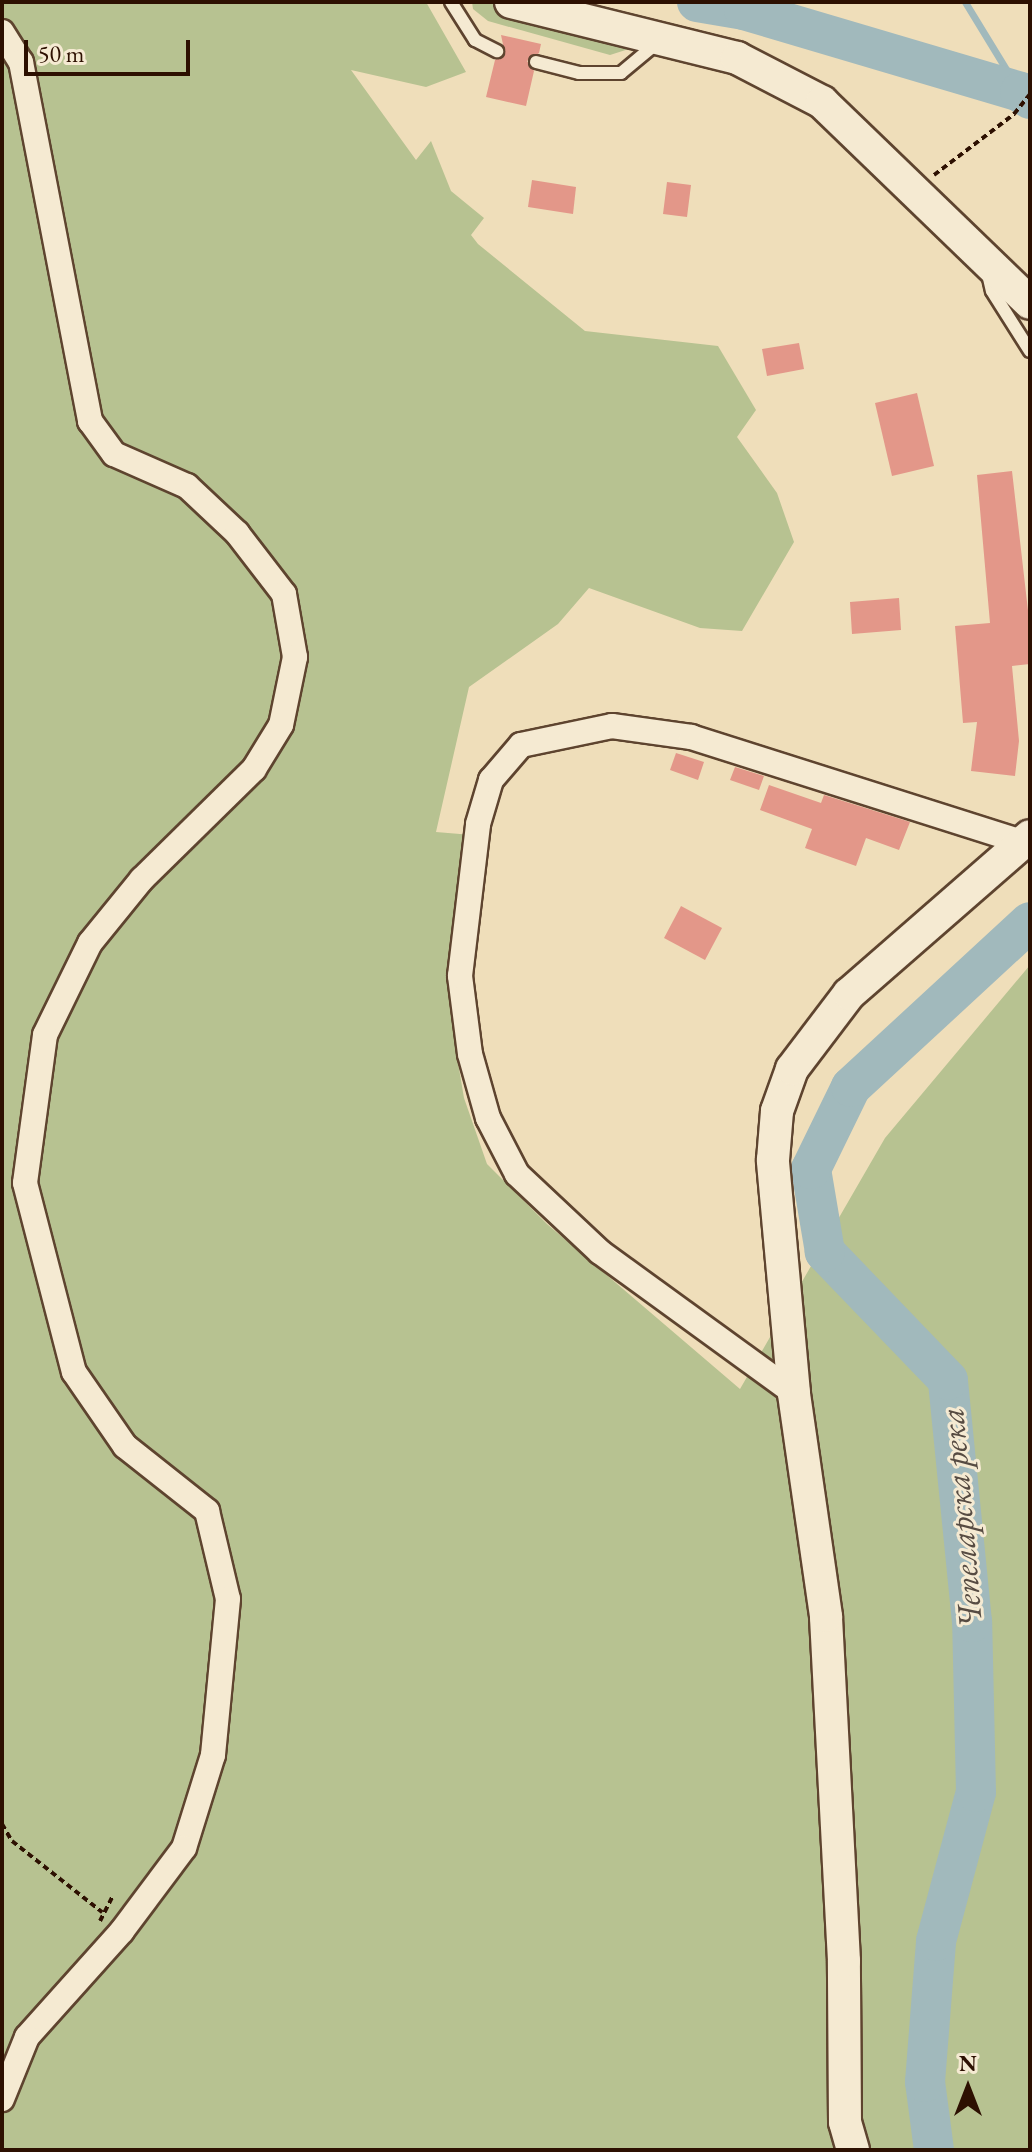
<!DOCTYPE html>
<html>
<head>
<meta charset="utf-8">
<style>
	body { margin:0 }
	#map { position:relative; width:1032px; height:2152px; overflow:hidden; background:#efdeba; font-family:"EB Garamond",serif }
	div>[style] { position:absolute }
	.green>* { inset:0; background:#b7c291 }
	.stream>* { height:7px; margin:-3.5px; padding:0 3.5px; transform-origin:3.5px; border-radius:3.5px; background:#a1b9bc }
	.river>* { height:40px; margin:-20px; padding:0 20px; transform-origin:20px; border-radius:20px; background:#a1b9bc }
	.building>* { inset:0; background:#e39789 }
	.path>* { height:4px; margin-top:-2px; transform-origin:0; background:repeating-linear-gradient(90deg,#2d1001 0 6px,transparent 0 10px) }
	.roads { filter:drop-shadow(2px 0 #5e442f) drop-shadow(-2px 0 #5e442f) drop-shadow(0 2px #5e442f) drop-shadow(0 -2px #5e442f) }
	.service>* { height:12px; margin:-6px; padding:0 6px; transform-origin:6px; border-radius:6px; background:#f5ead2 }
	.minor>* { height:24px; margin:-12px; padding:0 12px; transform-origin:12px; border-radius:12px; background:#f5ead2 }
	.secondary>* { height:32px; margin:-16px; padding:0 16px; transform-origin:16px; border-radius:16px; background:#f5ead2 }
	span { translate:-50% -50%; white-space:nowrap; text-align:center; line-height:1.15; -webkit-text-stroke:6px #f5ead2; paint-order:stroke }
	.water-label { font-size:34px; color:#564b42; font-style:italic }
	.frame { position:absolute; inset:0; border:4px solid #2d1001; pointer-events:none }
	.north { position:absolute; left:928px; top:2048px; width:80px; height:80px; -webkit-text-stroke:6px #f5ead2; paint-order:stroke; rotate:0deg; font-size:22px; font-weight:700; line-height:32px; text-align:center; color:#2d1001 }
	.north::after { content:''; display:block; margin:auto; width:28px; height:36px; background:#2d1001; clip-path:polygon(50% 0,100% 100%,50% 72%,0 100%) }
	.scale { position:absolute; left:24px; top:40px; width:166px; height:36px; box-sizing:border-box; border:4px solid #2d1001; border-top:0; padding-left:10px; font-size:24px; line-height:28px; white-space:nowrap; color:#2d1001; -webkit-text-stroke:6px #f5ead2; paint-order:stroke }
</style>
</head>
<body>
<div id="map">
	<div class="green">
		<i style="clip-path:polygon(2px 2px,426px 2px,466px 72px,426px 87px,351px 70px,416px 160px,431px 141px,451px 191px,484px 218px,471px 235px,478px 244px,585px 331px,718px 346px,756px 410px,737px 437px,777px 493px,794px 542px,742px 631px,700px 628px,589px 588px,558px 624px,469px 687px,436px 832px,472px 835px,455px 974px,454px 1039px,464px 1098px,487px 1164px,547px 1224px,740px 1389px,885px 1138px,1030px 965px,1030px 2150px,2px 2150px)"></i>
		<i style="clip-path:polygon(472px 2px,510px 2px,635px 47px,610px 55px,488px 21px,473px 9px)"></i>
	</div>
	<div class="stream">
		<i style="left:965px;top:2px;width:105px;rotate:58.6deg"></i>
	</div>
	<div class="river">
		<i style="left:697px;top:2px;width:48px;rotate:9.7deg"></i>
		<i style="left:744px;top:10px;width:288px;rotate:16.5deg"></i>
		<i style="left:1020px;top:92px;width:12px;rotate:35deg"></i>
		<i style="left:934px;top:2150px;width:69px;rotate:-97.5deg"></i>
		<i style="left:925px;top:2082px;width:141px;rotate:-85.5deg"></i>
		<i style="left:936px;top:1941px;width:154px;rotate:-75deg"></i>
		<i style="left:976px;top:1792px;width:170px;rotate:-91.3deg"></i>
		<i style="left:972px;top:1622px;width:243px;rotate:-95.7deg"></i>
		<i style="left:948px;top:1380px;width:178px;rotate:-133.9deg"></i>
		<i style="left:825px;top:1252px;width:84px;rotate:-99.6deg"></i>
		<i style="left:811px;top:1169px;width:91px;rotate:-64deg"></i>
		<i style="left:851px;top:1087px;width:243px;rotate:-42.7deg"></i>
	</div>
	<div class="building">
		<i style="clip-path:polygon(501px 35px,541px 44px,539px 53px,527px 61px,534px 71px,526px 106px,486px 97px,495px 60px,505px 54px)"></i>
		<i style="clip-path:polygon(532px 180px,576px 187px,573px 214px,528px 207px)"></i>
		<i style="clip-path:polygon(667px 182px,691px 185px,687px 217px,663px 214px)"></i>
		<i style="clip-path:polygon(799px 343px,804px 369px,767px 376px,762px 349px)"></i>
		<i style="clip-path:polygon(917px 393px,934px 466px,892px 476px,875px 403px)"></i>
		<i style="clip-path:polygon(1012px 471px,1030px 628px,1030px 664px,1012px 666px,1019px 741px,1015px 776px,971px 771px,977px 722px,963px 723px,955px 626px,990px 623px,977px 475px)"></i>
		<i style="clip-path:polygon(899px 598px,901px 630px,852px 634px,850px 602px)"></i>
		<i style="clip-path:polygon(676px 753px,704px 762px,698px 780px,670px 770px)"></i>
		<i style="clip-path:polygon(735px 767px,764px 776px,759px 790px,730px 780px)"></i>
		<i style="clip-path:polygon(769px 785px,821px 803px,824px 795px,910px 822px,899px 850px,866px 838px,856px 866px,805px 848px,812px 829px,760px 810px)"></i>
		<i style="clip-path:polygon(681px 906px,722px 928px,705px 960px,664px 938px)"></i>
	</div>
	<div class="path">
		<i style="left:1029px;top:2px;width:1px;rotate:45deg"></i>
		<i style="left:934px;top:175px;width:101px;rotate:-37.3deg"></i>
		<i style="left:1014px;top:114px;width:26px;rotate:-51deg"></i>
		<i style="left:2px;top:1824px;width:20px;rotate:60deg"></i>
		<i style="left:12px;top:1841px;width:115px;rotate:38.3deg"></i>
		<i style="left:100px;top:1921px;width:28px;rotate:-63deg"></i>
	</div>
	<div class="roads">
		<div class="service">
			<i style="left:451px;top:2px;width:45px;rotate:57.7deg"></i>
			<i style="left:475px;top:40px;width:25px;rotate:27deg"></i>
			<i style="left:536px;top:62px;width:44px;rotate:14.3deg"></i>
			<i style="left:579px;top:73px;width:42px"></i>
			<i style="left:621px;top:73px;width:47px;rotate:-39.8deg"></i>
			<i style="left:988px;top:274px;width:17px;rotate:77deg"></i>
			<i style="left:992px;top:291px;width:71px;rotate:57.7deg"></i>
		</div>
		<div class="minor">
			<i style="left:2px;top:32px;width:36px;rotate:58deg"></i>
			<i style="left:21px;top:62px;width:366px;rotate:79.1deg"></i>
			<i style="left:90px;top:421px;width:41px;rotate:54deg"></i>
			<i style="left:114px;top:454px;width:80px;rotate:23.7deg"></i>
			<i style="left:187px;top:486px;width:69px;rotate:43.2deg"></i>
			<i style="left:237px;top:533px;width:77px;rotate:52.4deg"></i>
			<i style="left:284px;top:594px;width:64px;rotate:80.1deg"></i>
			<i style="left:295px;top:657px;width:69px;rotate:101.6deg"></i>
			<i style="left:281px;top:725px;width:52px;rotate:121.5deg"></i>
			<i style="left:254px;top:769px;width:157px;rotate:135.5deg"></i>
			<i style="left:142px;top:879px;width:82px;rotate:129.1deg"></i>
			<i style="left:90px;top:943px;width:102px;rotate:116.1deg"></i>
			<i style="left:45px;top:1035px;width:149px;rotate:97.7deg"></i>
			<i style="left:25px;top:1183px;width:195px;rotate:75.5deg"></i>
			<i style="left:74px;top:1372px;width:90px;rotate:55.4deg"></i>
			<i style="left:125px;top:1446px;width:105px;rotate:38.4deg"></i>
			<i style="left:207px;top:1511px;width:90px;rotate:76.6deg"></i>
			<i style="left:228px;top:1599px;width:157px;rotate:95.5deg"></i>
			<i style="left:213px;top:1755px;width:97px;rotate:107.3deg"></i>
			<i style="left:184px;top:1848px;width:104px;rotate:126.8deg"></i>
			<i style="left:122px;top:1931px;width:142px;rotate:131.9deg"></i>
			<i style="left:27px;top:2037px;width:67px;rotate:112deg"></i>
			<i style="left:794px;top:1393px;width:240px;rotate:-144deg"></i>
			<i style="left:600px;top:1252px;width:114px;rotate:-136.8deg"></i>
			<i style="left:517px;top:1174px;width:63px;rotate:-117.4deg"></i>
			<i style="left:488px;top:1118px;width:66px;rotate:-105.7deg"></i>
			<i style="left:470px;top:1054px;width:79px;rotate:-97.3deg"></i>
			<i style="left:460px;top:976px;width:153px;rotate:-83.2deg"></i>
			<i style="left:478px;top:824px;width:46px;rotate:-73.5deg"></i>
			<i style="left:491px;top:780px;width:46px;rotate:-49.4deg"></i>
			<i style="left:521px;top:745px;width:93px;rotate:-11.8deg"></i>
			<i style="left:612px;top:726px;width:80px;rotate:7.9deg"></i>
			<i style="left:691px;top:737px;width:348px;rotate:17.6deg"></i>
		</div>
		<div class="secondary">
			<i style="left:511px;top:2px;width:233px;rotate:13.9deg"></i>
			<i style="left:737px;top:58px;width:96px;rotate:27.4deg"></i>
			<i style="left:822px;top:102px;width:289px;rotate:44deg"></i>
			<i style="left:853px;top:2150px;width:29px;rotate:-106deg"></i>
			<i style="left:845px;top:2122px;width:161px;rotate:-90.4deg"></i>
			<i style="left:844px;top:1961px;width:345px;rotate:-93deg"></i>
			<i style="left:826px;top:1616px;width:225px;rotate:-98.2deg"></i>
			<i style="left:794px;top:1393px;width:234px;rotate:-95.2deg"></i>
			<i style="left:773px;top:1160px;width:49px;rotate:-85.3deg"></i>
			<i style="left:777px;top:1111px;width:45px;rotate:-70.3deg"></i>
			<i style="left:792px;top:1069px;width:94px;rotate:-52.8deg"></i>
			<i style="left:849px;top:994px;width:240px;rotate:-41.1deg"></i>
		</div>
	</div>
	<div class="water-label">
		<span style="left:961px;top:1518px;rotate:-95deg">Чепеларска река</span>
	</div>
	<div class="frame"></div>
	<div class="north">N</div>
	<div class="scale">50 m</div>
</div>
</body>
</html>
